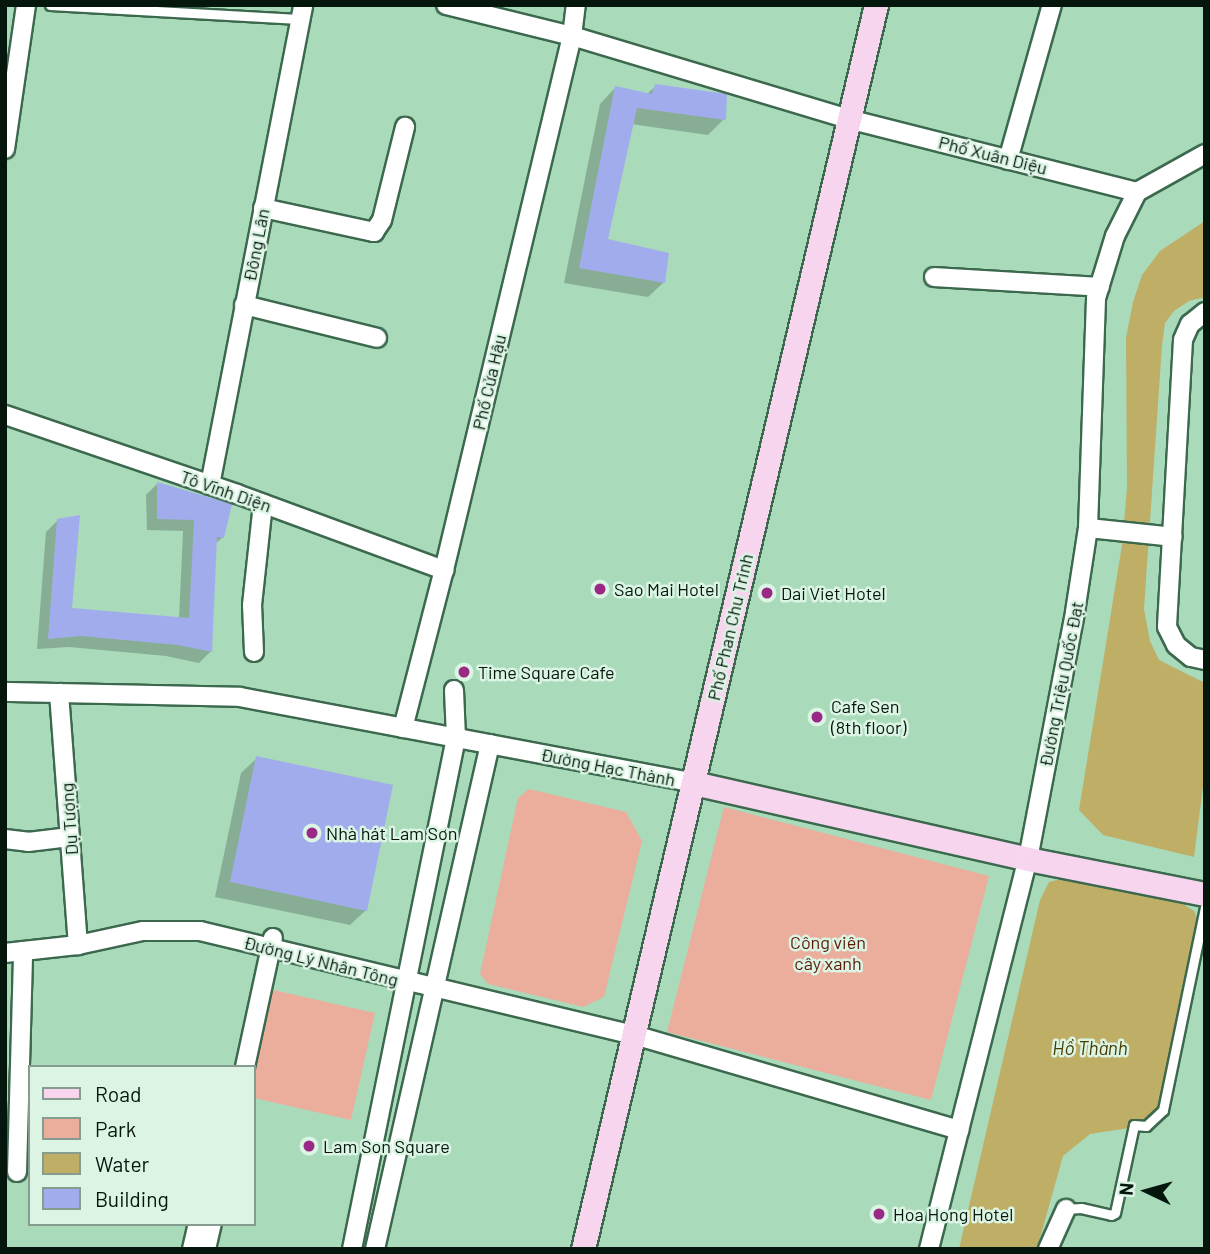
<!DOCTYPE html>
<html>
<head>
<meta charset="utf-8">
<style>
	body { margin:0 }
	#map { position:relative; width:1210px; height:1254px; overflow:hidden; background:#a9daba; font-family:Barlow,sans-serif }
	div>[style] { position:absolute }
	.green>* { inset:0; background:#ecae9c }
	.water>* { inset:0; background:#bfae66 }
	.shadow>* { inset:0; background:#0003 }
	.building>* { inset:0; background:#a1aced }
	.roads { filter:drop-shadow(2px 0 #3c694e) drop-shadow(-2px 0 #3c694e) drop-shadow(0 2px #3c694e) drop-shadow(0 -2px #3c694e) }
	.lane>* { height:9px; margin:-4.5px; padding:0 4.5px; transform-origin:4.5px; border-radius:4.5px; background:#fff }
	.street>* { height:18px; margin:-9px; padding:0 9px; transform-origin:9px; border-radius:9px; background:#fff }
	.secondary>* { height:23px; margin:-11.5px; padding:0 11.5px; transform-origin:11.5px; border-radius:11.5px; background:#f8d5ef }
	.dots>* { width:19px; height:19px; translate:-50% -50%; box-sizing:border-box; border:4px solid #dbf4e4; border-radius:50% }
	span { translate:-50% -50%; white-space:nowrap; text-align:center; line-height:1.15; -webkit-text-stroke:5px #dbf4e4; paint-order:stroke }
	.street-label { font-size:18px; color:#05170c }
	.poi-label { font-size:18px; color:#05170c }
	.left { translate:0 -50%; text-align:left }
	.park-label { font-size:18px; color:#5b1a06 }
	.water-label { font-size:19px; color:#483c00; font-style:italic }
	.frame { position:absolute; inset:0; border:7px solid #05170c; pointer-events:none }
	.legend { position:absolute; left:28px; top:1065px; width:228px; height:161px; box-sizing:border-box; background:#dbf4e4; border:2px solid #859c8e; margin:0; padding:9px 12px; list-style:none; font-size:21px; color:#05170c }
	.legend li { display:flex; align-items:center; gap:14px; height:35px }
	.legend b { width:35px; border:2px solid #859c8e }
	.north { position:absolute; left:1112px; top:1156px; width:70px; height:70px; -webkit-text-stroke:5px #dbf4e4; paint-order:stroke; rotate:275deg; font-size:19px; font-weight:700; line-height:28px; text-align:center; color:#05170c }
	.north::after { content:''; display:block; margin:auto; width:24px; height:32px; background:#05170c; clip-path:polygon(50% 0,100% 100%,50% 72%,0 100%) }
</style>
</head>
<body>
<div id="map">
	<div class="green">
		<i style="clip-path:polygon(529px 789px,626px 812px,642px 841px,604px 997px,583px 1007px,488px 984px,480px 974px,518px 798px)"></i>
		<i style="clip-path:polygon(724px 807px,989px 876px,931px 1100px,667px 1032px)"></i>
		<i style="clip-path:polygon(269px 989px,375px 1013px,351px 1120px,254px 1098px,254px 1067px)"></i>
	</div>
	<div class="water">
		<i style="clip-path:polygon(1205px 221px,1205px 297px,1189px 301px,1174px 311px,1165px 323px,1162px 345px,1144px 609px,1150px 641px,1159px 660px,1205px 683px,1205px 771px,1194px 857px,1103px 835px,1079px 810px,1122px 545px,1127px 488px,1126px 338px,1133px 302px,1142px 275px,1160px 251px)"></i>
		<i style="clip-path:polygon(1061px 879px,1183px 904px,1194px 911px,1200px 925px,1161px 1105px,1149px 1125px,1090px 1134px,1063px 1156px,1037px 1249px,959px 1249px,1040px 900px,1049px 882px)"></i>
	</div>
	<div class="shadow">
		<i style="clip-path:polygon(656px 86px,724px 119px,708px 135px,631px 124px,606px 240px,664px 282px,648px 297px,564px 283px,600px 104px,615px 88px,647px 94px)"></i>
		<i style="clip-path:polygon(157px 484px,223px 537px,215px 544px,211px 651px,199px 663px,166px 656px,69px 647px,37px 649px,46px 532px,58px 520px,70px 610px,179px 619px,183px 531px,147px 530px,146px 495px)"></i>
		<i style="clip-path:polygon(257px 758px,366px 910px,350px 925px,215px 897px,241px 773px)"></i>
	</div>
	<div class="building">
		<i style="clip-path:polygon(655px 84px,727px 94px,726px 120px,637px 108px,608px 239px,669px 253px,665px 283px,579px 268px,615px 86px,652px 94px)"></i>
		<i style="clip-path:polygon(157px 482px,232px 504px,224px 538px,217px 537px,212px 652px,178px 645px,81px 636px,48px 639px,57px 519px,80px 515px,72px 608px,189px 618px,194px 520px,157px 519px)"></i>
		<i style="clip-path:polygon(256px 756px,393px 785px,367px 911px,230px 882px)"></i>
	</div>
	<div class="roads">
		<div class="lane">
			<i style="left:50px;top:5px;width:249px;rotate:3.2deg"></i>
			<i style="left:1066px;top:1209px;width:15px;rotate:-4deg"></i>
			<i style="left:1081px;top:1208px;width:31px;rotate:13deg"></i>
			<i style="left:1111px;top:1215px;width:4px;rotate:-27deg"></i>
			<i style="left:1115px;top:1213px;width:90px;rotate:-77.8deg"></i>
			<i style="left:1134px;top:1125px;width:12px;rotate:5deg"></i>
			<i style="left:1146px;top:1126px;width:23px;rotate:-43deg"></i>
			<i style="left:1163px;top:1110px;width:207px;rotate:-78.3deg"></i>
		</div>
		<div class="street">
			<i style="left:446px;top:5px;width:130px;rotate:13.8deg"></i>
			<i style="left:572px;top:36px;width:288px;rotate:16.7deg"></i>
			<i style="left:848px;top:119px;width:298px;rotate:14.2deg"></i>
			<i style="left:5px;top:149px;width:146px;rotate:-81.7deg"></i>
			<i style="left:1008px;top:160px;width:161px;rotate:-74.2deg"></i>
			<i style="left:263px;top:208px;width:114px;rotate:12.2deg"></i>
			<i style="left:374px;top:232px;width:14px;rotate:-56deg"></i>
			<i style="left:382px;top:220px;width:96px;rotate:-76.1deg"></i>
			<i style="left:934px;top:277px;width:166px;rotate:3.4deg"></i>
			<i style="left:244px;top:305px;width:137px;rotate:13.9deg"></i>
			<i style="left:1205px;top:312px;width:19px;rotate:141deg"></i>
			<i style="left:1190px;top:324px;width:17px;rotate:114deg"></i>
			<i style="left:1183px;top:340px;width:287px;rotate:93.2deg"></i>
			<i style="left:1167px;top:627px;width:20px;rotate:63deg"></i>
			<i style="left:1176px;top:645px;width:19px;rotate:39deg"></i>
			<i style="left:1191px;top:657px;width:14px;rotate:12deg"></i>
			<i style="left:5px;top:415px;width:245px;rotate:18.8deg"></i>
			<i style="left:237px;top:494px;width:221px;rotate:20.2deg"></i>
			<i style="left:210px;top:485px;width:489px;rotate:-79deg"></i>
			<i style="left:1088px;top:528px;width:85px;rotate:6deg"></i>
			<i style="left:254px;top:652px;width:47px;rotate:-92.4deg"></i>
			<i style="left:252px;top:605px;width:102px;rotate:-83.8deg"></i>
			<i style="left:5px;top:692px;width:235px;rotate:1.2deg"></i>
			<i style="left:240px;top:697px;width:462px;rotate:10.7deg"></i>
			<i style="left:59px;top:693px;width:253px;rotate:85.7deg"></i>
			<i style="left:403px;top:728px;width:163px;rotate:-75.5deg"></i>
			<i style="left:444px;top:570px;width:549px;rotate:-76.52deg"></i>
			<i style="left:572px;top:36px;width:31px;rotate:-83deg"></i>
			<i style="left:5px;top:839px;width:23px;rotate:7deg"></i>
			<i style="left:28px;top:842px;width:42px;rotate:-6.8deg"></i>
			<i style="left:5px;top:953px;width:73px;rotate:-6.3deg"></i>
			<i style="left:78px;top:945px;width:66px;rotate:-12.2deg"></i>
			<i style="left:143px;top:931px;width:57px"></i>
			<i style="left:200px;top:931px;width:446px;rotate:13.5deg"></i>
			<i style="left:634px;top:1035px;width:339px;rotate:16.3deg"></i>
			<i style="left:245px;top:1067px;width:132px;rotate:-77.8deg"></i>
			<i style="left:17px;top:1172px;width:221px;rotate:-88.4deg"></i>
			<i style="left:192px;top:1249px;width:26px;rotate:-77deg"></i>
			<i style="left:206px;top:1249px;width:26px;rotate:-77deg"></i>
			<i style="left:352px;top:1249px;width:521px;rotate:-78.5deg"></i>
			<i style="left:456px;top:738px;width:48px;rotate:-92.4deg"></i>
			<i style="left:375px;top:1249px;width:518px;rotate:-77.17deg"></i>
			<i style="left:929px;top:1249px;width:402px;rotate:-75.8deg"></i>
			<i style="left:1028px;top:859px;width:251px;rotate:-79.2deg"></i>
			<i style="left:1075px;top:612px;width:85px;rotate:-81.2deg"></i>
			<i style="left:1088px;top:528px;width:230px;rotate:-88deg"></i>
			<i style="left:1096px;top:298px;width:65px;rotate:-73deg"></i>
			<i style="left:1115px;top:236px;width:49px;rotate:-63.4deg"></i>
			<i style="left:1137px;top:192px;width:78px;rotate:-29.2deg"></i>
			<i style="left:1048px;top:1249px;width:44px;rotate:-65.8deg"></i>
		</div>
		<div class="secondary">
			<i style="left:694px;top:783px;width:343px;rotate:12.8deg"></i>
			<i style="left:1028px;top:859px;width:180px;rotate:11.2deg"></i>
			<i style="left:583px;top:1249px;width:1278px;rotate:-76.75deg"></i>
		</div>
	</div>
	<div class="dots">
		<i style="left:600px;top:589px;background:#9a2885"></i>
		<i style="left:767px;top:593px;background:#9a2885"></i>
		<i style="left:464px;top:672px;background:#9a2885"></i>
		<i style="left:817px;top:717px;background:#9a2885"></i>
		<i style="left:312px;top:833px;background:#9a2885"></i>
		<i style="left:309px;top:1146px;background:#9a2885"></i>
		<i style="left:879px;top:1214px;background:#9a2885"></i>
	</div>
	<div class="street-label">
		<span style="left:993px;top:155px;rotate:14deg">Phố Xuân Diệu</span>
		<span style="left:256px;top:245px;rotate:-79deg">Đông Lân</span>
		<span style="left:489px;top:382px;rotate:-77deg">Phố Cửa Hậu</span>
		<span style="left:226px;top:491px;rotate:19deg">Tô Vĩnh Diện</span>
		<span style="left:730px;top:627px;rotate:-77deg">Phố Phan Chu Trinh</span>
		<span style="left:1061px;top:684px;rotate:-79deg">Đường Triệu Quốc Đạt</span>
		<span style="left:608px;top:767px;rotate:11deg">Đường Hạc Thành</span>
		<span style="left:69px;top:819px;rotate:-94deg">Dụ Tượng</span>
		<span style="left:321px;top:961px;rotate:14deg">Đường Lý Nhân Tông</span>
	</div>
	<div class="poi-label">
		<span class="left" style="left:614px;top:589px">Sao Mai Hotel</span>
		<span class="left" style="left:781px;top:593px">Dai Viet Hotel</span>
		<span class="left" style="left:478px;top:672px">Time Square Cafe</span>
		<span class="left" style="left:831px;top:717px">Cafe Sen<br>(8th floor)</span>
		<span class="left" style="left:326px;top:833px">Nhà hát Lam Sơn</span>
		<span class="left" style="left:323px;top:1146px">Lam Son Square</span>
		<span class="left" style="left:893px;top:1214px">Hoa Hong Hotel</span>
	</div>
	<div class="park-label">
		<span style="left:828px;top:953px">Công viên<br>cây xanh</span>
	</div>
	<div class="water-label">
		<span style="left:1090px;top:1048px">Hồ Thành</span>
	</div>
	<div class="frame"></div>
	<ul class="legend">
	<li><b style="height:9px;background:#f8d5ef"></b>Road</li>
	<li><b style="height:19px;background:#ecae9c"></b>Park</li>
	<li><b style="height:19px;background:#bfae66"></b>Water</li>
	<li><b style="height:19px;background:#a1aced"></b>Building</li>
	</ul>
	<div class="north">N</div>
</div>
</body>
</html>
